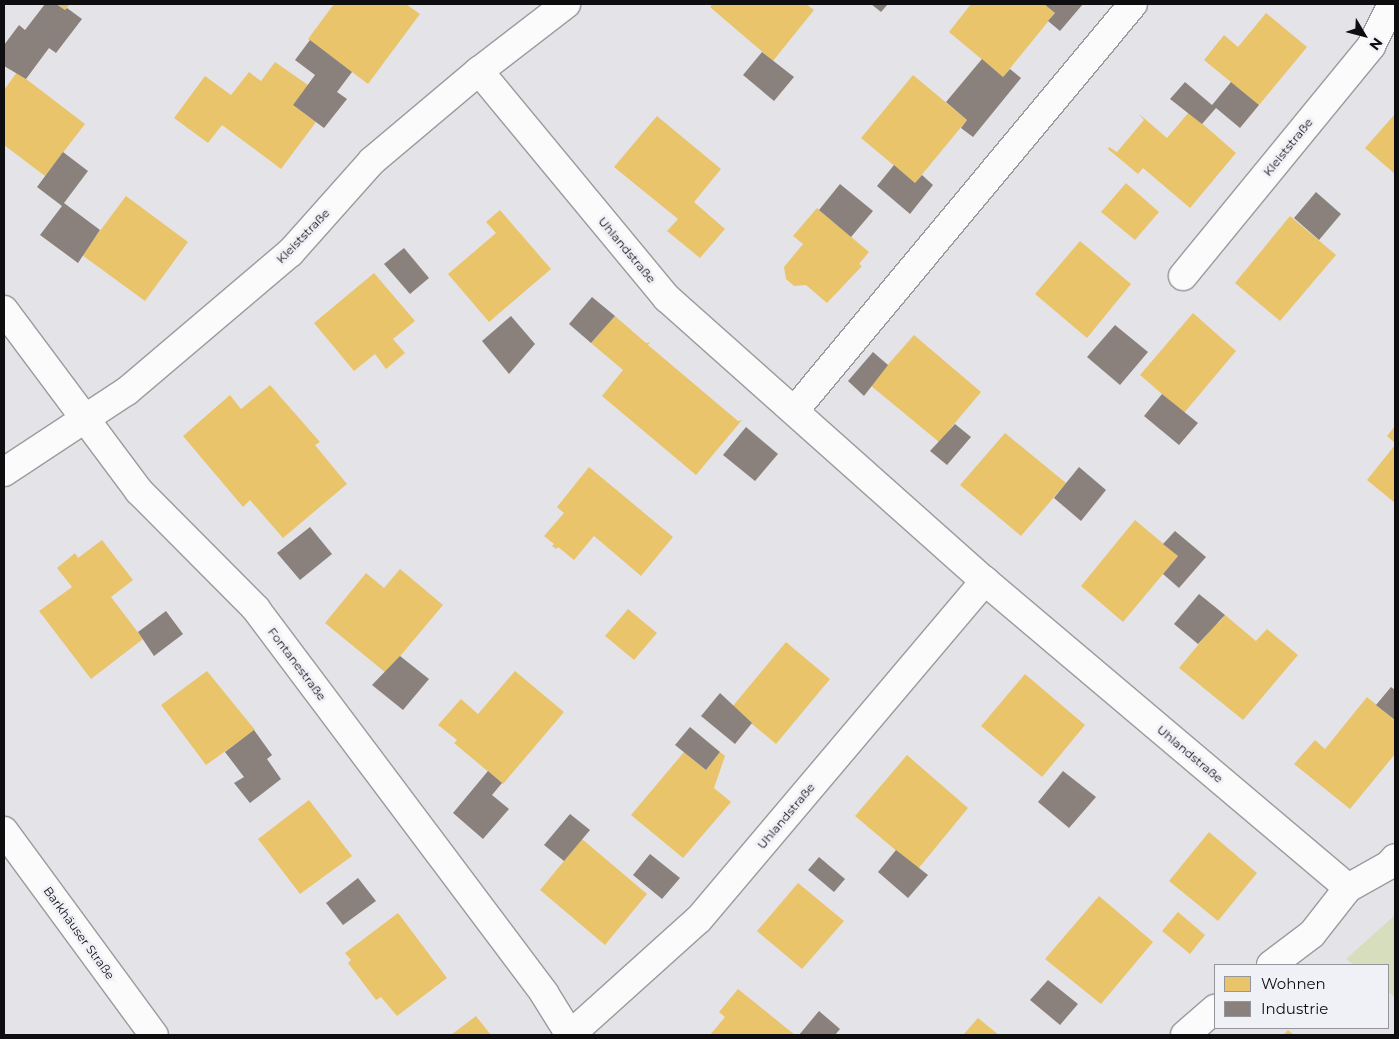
<!DOCTYPE html>
<html>
<head>
<meta charset="utf-8">
<style>
	body { margin:0 }
	#map { position:relative; width:1399px; height:1039px; overflow:hidden; background:#e4e4e8; font-family:Montserrat,sans-serif }
	div>[style] { position:absolute }
	.green>* { inset:0; background:#d6debe }
	.homes>* { inset:0; background:#e9c46a }
	.industry>* { inset:0; background:#8a817c }
	.roads { filter:drop-shadow(1px 0 #9b9b9e) drop-shadow(-1px 0 #9b9b9e) drop-shadow(0 1px #9b9b9e) drop-shadow(0 -1px #9b9b9e) }
	.street>* { height:28px; margin:-14px; padding:0 14px; transform-origin:14px; border-radius:14px; background:#fbfbfc }
	.secondary>* { height:28px; margin:-14px; padding:0 14px; transform-origin:14px; border-radius:14px; background:#fbfbfc }
	span { translate:-50% -50%; white-space:nowrap; text-align:center; line-height:1.15; -webkit-text-stroke:5px #f0f0f7; paint-order:stroke }
	.street-label { font-size:12px; color:#0e0d10 }
	.frame { position:absolute; inset:0; border:5px solid #0e0d10; pointer-events:none }
	.legend { position:absolute; left:1214px; top:964px; width:175px; height:65px; box-sizing:border-box; background:#f0f0f7; border:1px solid #96959b; margin:0; padding:6px 9px; list-style:none; font-size:15px; color:#0e0d10 }
	.legend li { display:flex; align-items:center; gap:10px; height:25px }
	.legend b { width:25px; border:1px solid #96959b }
	.north { position:absolute; left:1339px; top:10px; width:50px; height:50px; -webkit-text-stroke:4px #f0f0f7; paint-order:stroke; rotate:127deg; font-size:14px; font-weight:700; line-height:20px; text-align:center; color:#0e0d10 }
	.north::after { content:''; display:block; margin:auto; width:18px; height:22px; background:#0e0d10; clip-path:polygon(50% 0,100% 100%,50% 72%,0 100%) }
</style>
</head>
<body>
<div id="map">
	<div class="green">
		<i style="clip-path:polygon(1395px 915px,1395px 997px,1388px 992px,1388px 965px,1354px 965px,1346px 959px)"></i>
	</div>
	<div class="homes">
		<i style="clip-path:polygon(56px 4px,70px 4px,65px 10px)"></i>
		<i style="clip-path:polygon(334px 4px,406px 4px,420px 14px,368px 84px,308px 39px)"></i>
		<i style="clip-path:polygon(713px 4px,806px 4px,814px 10px,773px 61px,710px 7px)"></i>
		<i style="clip-path:polygon(971px 4px,1044px 4px,1055px 13px,1003px 77px,949px 32px)"></i>
		<i style="clip-path:polygon(1266px 13px,1307px 47px,1259px 105px,1204px 60px,1224px 35px,1238px 47px)"></i>
		<i style="clip-path:polygon(275px 62px,308px 85px,293px 105px,316px 122px,281px 169px,222px 125px,208px 143px,174px 118px,205px 76px,231px 95px,249px 72px,261px 81px)"></i>
		<i style="clip-path:polygon(17px 72px,85px 124px,45px 176px,4px 145px,4px 90px)"></i>
		<i style="clip-path:polygon(913px 75px,967px 120px,915px 183px,861px 138px)"></i>
		<i style="clip-path:polygon(1189px 112px,1236px 153px,1190px 208px,1143px 168px,1138px 174px,1108px 149px,1109px 147px,1117px 152px,1144px 120px,1138px 113px,1167px 138px)"></i>
		<i style="clip-path:polygon(1395px 114px,1395px 174px,1365px 148px)"></i>
		<i style="clip-path:polygon(657px 116px,721px 169px,694px 202px,725px 229px,700px 258px,667px 231px,678px 219px,614px 167px)"></i>
		<i style="clip-path:polygon(1126px 183px,1159px 212px,1135px 240px,1101px 212px)"></i>
		<i style="clip-path:polygon(126px 196px,188px 242px,145px 301px,82px 255px)"></i>
		<i style="clip-path:polygon(817px 208px,869px 252px,859px 264px,862px 266px,827px 303px,806px 285px,794px 286px,786px 279px,784px 267px,803px 244px,793px 236px)"></i>
		<i style="clip-path:polygon(500px 210px,551px 269px,489px 322px,448px 274px,496px 233px,486px 222px)"></i>
		<i style="clip-path:polygon(1290px 216px,1336px 255px,1280px 321px,1235px 283px)"></i>
		<i style="clip-path:polygon(1080px 241px,1131px 284px,1087px 338px,1035px 294px)"></i>
		<i style="clip-path:polygon(374px 273px,415px 321px,393px 339px,405px 353px,386px 369px,375px 354px,354px 371px,314px 323px)"></i>
		<i style="clip-path:polygon(1193px 313px,1236px 351px,1184px 413px,1140px 375px)"></i>
		<i style="clip-path:polygon(615px 316px,646px 343px,650px 342px,648px 345px,738px 421px,742px 420px,696px 475px,602px 396px,623px 370px,591px 343px)"></i>
		<i style="clip-path:polygon(914px 335px,981px 392px,939px 442px,870px 385px)"></i>
		<i style="clip-path:polygon(270px 385px,320px 442px,315px 445px,347px 484px,283px 538px,250px 500px,243px 507px,183px 436px,230px 395px,241px 409px)"></i>
		<i style="clip-path:polygon(1395px 426px,1395px 443px,1387px 436px)"></i>
		<i style="clip-path:polygon(1005px 433px,1066px 483px,1021px 536px,960px 485px)"></i>
		<i style="clip-path:polygon(1395px 445px,1395px 503px,1367px 480px)"></i>
		<i style="clip-path:polygon(589px 467px,673px 537px,641px 576px,594px 536px,574px 560px,558px 547px,556px 549px,552px 546px,554px 544px,544px 536px,564px 513px,557px 507px)"></i>
		<i style="clip-path:polygon(1135px 520px,1178px 556px,1123px 622px,1081px 586px)"></i>
		<i style="clip-path:polygon(102px 540px,133px 580px,111px 597px,143px 639px,91px 679px,39px 611px,72px 587px,57px 568px,75px 553px,78px 558px)"></i>
		<i style="clip-path:polygon(400px 569px,443px 605px,386px 673px,325px 623px,366px 573px,384px 588px)"></i>
		<i style="clip-path:polygon(628px 609px,657px 633px,634px 660px,605px 636px)"></i>
		<i style="clip-path:polygon(1225px 615px,1256px 641px,1267px 629px,1298px 655px,1243px 720px,1179px 668px,1217px 622px,1219px 623px)"></i>
		<i style="clip-path:polygon(786px 642px,830px 679px,776px 744px,732px 707px)"></i>
		<i style="clip-path:polygon(207px 671px,255px 730px,206px 765px,161px 705px)"></i>
		<i style="clip-path:polygon(515px 671px,564px 712px,503px 784px,454px 743px,457px 740px,438px 725px,461px 699px,478px 714px)"></i>
		<i style="clip-path:polygon(1025px 674px,1085px 725px,1042px 777px,981px 726px)"></i>
		<i style="clip-path:polygon(1367px 697px,1395px 720px,1395px 754px,1350px 809px,1294px 764px,1315px 740px,1325px 749px)"></i>
		<i style="clip-path:polygon(684px 752px,706px 770px,720px 752px,725px 756px,714px 788px,731px 802px,683px 858px,631px 815px)"></i>
		<i style="clip-path:polygon(907px 755px,968px 808px,918px 869px,855px 816px)"></i>
		<i style="clip-path:polygon(309px 800px,352px 856px,300px 894px,258px 839px)"></i>
		<i style="clip-path:polygon(1209px 832px,1257px 873px,1218px 921px,1169px 881px)"></i>
		<i style="clip-path:polygon(582px 839px,647px 894px,605px 945px,540px 890px)"></i>
		<i style="clip-path:polygon(798px 883px,844px 921px,802px 969px,757px 931px)"></i>
		<i style="clip-path:polygon(1099px 896px,1153px 942px,1101px 1004px,1045px 959px)"></i>
		<i style="clip-path:polygon(1178px 912px,1205px 935px,1190px 954px,1162px 931px)"></i>
		<i style="clip-path:polygon(398px 913px,447px 978px,397px 1016px,381px 997px,376px 1000px,348px 963px,351px 960px,345px 953px)"></i>
		<i style="clip-path:polygon(738px 989px,795px 1035px,710px 1035px,725px 1017px,719px 1012px)"></i>
		<i style="clip-path:polygon(476px 1016px,491px 1035px,451px 1035px)"></i>
		<i style="clip-path:polygon(978px 1018px,999px 1035px,963px 1035px)"></i>
		<i style="clip-path:polygon(1288px 1030px,1294px 1035px,1283px 1035px)"></i>
	</div>
	<div class="industry">
		<i style="clip-path:polygon(45px 4px,56px 4px,65px 10px,67px 8px,82px 19px,56px 53px,49px 48px,26px 79px,4px 66px,4px 45px,19px 25px,25px 30px)"></i>
		<i style="clip-path:polygon(871px 4px,888px 4px,881px 12px)"></i>
		<i style="clip-path:polygon(1044px 4px,1083px 4px,1060px 31px,1048px 21px,1055px 13px)"></i>
		<i style="clip-path:polygon(310px 40px,352px 72px,337px 92px,347px 99px,324px 128px,293px 105px,315px 75px,295px 60px)"></i>
		<i style="clip-path:polygon(762px 52px,794px 77px,774px 101px,743px 75px)"></i>
		<i style="clip-path:polygon(982px 59px,1003px 77px,1010px 69px,1021px 78px,973px 137px,961px 128px,967px 120px,946px 102px)"></i>
		<i style="clip-path:polygon(1185px 82px,1212px 105px,1231px 82px,1259px 105px,1240px 128px,1216px 108px,1202px 124px,1170px 99px)"></i>
		<i style="clip-path:polygon(63px 152px,88px 171px,64px 203px,100px 230px,78px 263px,40px 235px,62px 206px,37px 187px)"></i>
		<i style="clip-path:polygon(894px 165px,915px 183px,922px 175px,933px 185px,910px 214px,877px 186px)"></i>
		<i style="clip-path:polygon(840px 184px,873px 211px,851px 237px,819px 210px)"></i>
		<i style="clip-path:polygon(1316px 192px,1341px 214px,1319px 240px,1294px 218px)"></i>
		<i style="clip-path:polygon(404px 248px,429px 278px,410px 294px,384px 264px)"></i>
		<i style="clip-path:polygon(592px 297px,615px 316px,591px 343px,569px 324px)"></i>
		<i style="clip-path:polygon(511px 316px,535px 344px,509px 374px,482px 341px)"></i>
		<i style="clip-path:polygon(1115px 325px,1148px 352px,1120px 385px,1087px 357px)"></i>
		<i style="clip-path:polygon(873px 352px,888px 365px,864px 396px,848px 381px)"></i>
		<i style="clip-path:polygon(1162px 394px,1198px 423px,1179px 445px,1144px 416px)"></i>
		<i style="clip-path:polygon(955px 424px,971px 437px,947px 465px,930px 451px)"></i>
		<i style="clip-path:polygon(746px 427px,778px 454px,755px 481px,723px 455px)"></i>
		<i style="clip-path:polygon(1079px 467px,1106px 490px,1081px 521px,1054px 498px)"></i>
		<i style="clip-path:polygon(310px 527px,332px 554px,300px 580px,277px 553px)"></i>
		<i style="clip-path:polygon(1175px 531px,1206px 557px,1179px 588px,1163px 574px,1178px 556px,1163px 544px)"></i>
		<i style="clip-path:polygon(1199px 594px,1225px 615px,1198px 644px,1174px 624px)"></i>
		<i style="clip-path:polygon(166px 611px,183px 634px,154px 656px,138px 632px)"></i>
		<i style="clip-path:polygon(400px 656px,429px 679px,403px 710px,372px 685px)"></i>
		<i style="clip-path:polygon(1391px 687px,1395px 690px,1395px 720px,1376px 705px)"></i>
		<i style="clip-path:polygon(720px 693px,752px 723px,735px 744px,701px 716px)"></i>
		<i style="clip-path:polygon(690px 727px,720px 752px,706px 770px,675px 745px)"></i>
		<i style="clip-path:polygon(254px 730px,272px 755px,267px 759px,281px 779px,250px 803px,234px 783px,244px 777px,225px 752px)"></i>
		<i style="clip-path:polygon(488px 771px,502px 783px,492px 795px,509px 809px,483px 839px,453px 813px)"></i>
		<i style="clip-path:polygon(1063px 771px,1096px 797px,1069px 828px,1038px 802px)"></i>
		<i style="clip-path:polygon(570px 814px,590px 830px,564px 861px,544px 845px)"></i>
		<i style="clip-path:polygon(896px 850px,928px 875px,908px 898px,878px 872px)"></i>
		<i style="clip-path:polygon(650px 854px,680px 878px,662px 899px,633px 875px)"></i>
		<i style="clip-path:polygon(819px 857px,845px 879px,834px 892px,808px 870px)"></i>
		<i style="clip-path:polygon(358px 878px,376px 901px,343px 925px,326px 903px)"></i>
		<i style="clip-path:polygon(1048px 980px,1078px 1004px,1060px 1025px,1030px 1000px)"></i>
		<i style="clip-path:polygon(819px 1011px,840px 1029px,835px 1035px,799px 1035px)"></i>
	</div>
	<div class="roads">
		<div class="street">
			<i style="left:479px;top:71px;width:295px;rotate:50.4deg"></i>
			<i style="left:667px;top:298px;width:426px;rotate:41.7deg"></i>
			<i style="left:985px;top:581px;width:475px;rotate:40.2deg"></i>
			<i style="left:1183px;top:276px;width:297px;rotate:-50.7deg"></i>
			<i style="left:1371px;top:46px;width:47px;rotate:-63.4deg"></i>
			<i style="left:4px;top:310px;width:226px;rotate:53.3deg"></i>
			<i style="left:139px;top:491px;width:166px;rotate:45.2deg"></i>
			<i style="left:256px;top:609px;width:480px;rotate:53.1deg"></i>
			<i style="left:544px;top:993px;width:49px;rotate:58.2deg"></i>
			<i style="left:570px;top:1035px;width:173px;rotate:-42deg"></i>
			<i style="left:699px;top:919px;width:443px;rotate:-49.8deg"></i>
			<i style="left:795px;top:410px;width:528px;rotate:-50.22deg"></i>
			<i style="left:4px;top:472px;width:147px;rotate:-33.4deg"></i>
			<i style="left:127px;top:391px;width:214px;rotate:-40.3deg"></i>
			<i style="left:290px;top:253px;width:123px;rotate:-48.3deg"></i>
			<i style="left:372px;top:161px;width:140px;rotate:-40.1deg"></i>
			<i style="left:479px;top:71px;width:110px;rotate:-37.6deg"></i>
			<i style="left:1271px;top:965px;width:51px;rotate:-37.1deg"></i>
			<i style="left:1312px;top:934px;width:58px;rotate:-52deg"></i>
			<i style="left:1348px;top:888px;width:47px;rotate:-29.3deg"></i>
			<i style="left:1389px;top:865px;width:9px;rotate:-49deg"></i>
			<i style="left:1185px;top:1035px;width:40px;rotate:-41deg"></i>
		</div>
		<div class="secondary">
			<i style="left:4px;top:831px;width:253px;rotate:53.7deg"></i>
		</div>
	</div>
	<div class="street-label">
		<span style="left:1288px;top:147px;rotate:-51deg">Kleiststraße</span>
		<span style="left:303px;top:236px;rotate:-46deg">Kleiststraße</span>
		<span style="left:627px;top:250px;rotate:50deg">Uhlandstraße</span>
		<span style="left:297px;top:664px;rotate:53deg">Fontanestraße</span>
		<span style="left:1190px;top:754px;rotate:40deg">Uhlandstraße</span>
		<span style="left:786px;top:816px;rotate:-50deg">Uhlandstraße</span>
		<span style="left:79px;top:933px;rotate:54deg">Barkhäuser Straße</span>
	</div>
	<div class="frame"></div>
	<ul class="legend">
	<li><b style="height:14px;background:#e9c46a"></b>Wohnen</li>
	<li><b style="height:14px;background:#8a817c"></b>Industrie</li>
	</ul>
	<div class="north">N</div>
</div>
</body>
</html>
